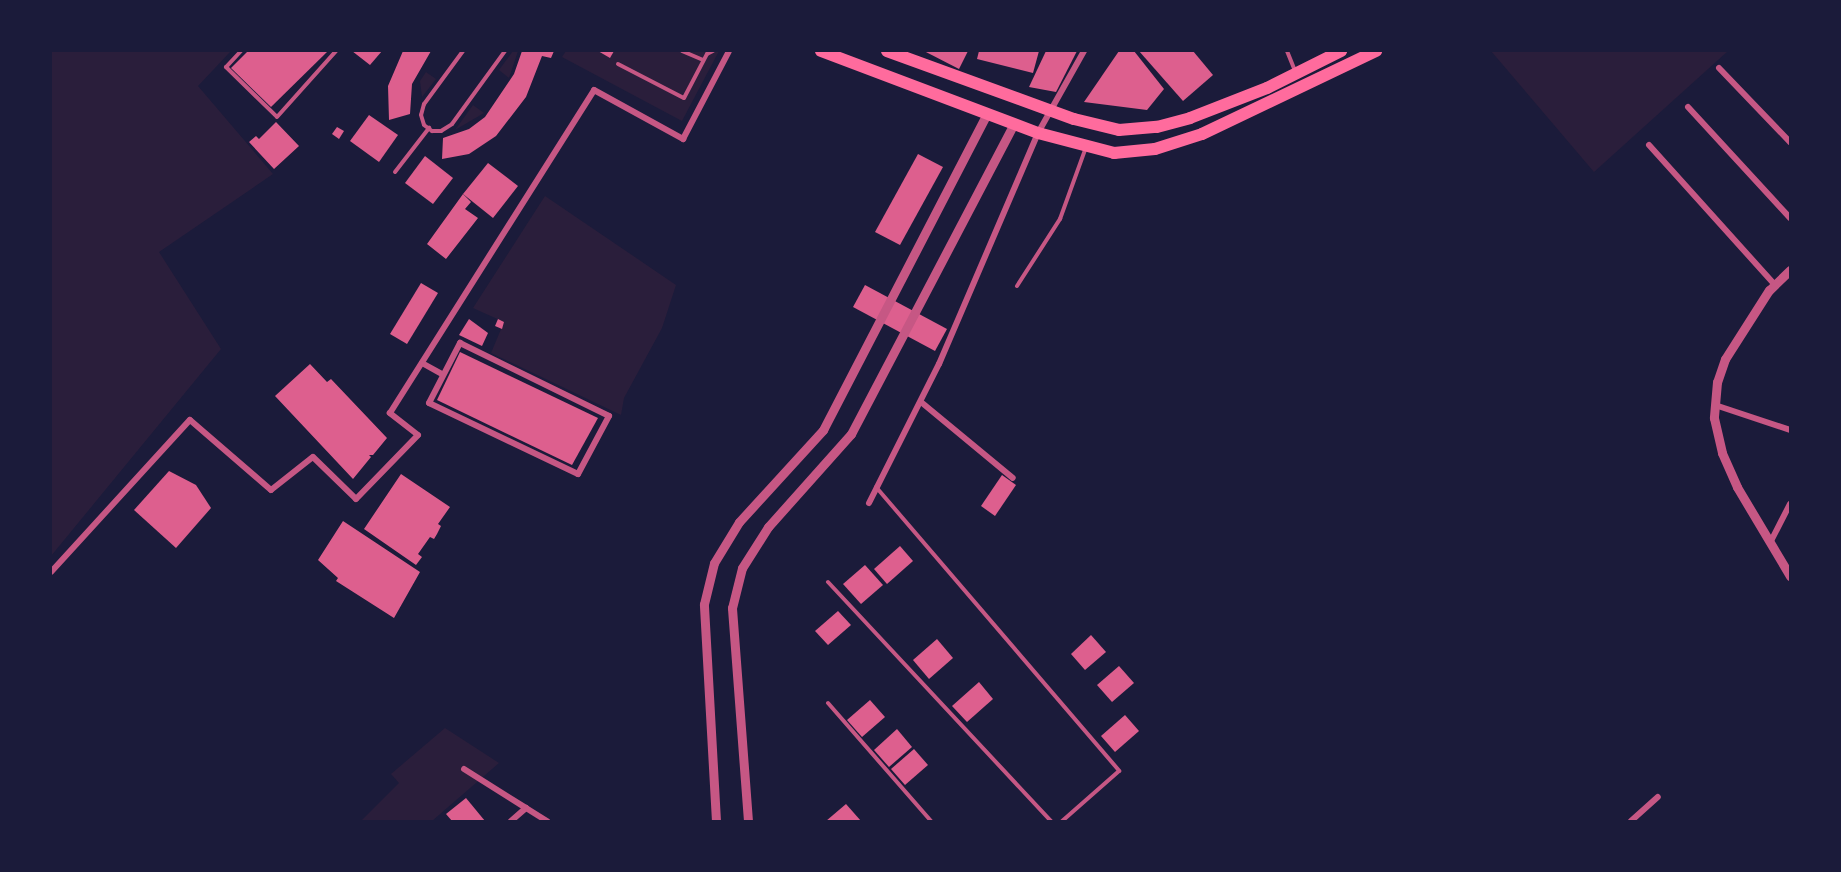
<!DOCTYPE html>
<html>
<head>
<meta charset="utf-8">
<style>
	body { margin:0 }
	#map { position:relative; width:1841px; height:872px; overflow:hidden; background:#1b1b3a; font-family:Ubuntu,sans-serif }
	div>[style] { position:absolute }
	.green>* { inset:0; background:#2a1e3b }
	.building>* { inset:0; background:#dd5f8e }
	.service>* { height:4px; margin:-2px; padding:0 2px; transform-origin:2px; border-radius:2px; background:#c65784 }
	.minor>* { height:6px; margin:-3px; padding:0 3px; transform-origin:3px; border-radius:3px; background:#c65784 }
	.tertiary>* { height:9px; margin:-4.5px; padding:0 4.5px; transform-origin:4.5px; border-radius:4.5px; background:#c65784 }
	.primary>* { height:12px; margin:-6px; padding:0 6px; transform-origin:6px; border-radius:6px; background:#ff6b9d }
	span { translate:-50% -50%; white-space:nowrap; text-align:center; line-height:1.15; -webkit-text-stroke:4.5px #1b1b3a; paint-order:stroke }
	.frame { position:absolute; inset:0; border:52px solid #1b1b3a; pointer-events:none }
</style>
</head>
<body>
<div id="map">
	<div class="green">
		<i style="clip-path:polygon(51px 51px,231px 51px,198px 86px,273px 174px,159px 252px,221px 349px,51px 556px)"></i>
		<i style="clip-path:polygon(513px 51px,518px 51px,509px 78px,499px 70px)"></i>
		<i style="clip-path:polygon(566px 51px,719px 51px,682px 121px,562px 57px)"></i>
		<i style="clip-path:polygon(1491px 51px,1728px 51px,1594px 172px)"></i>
		<i style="clip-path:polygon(426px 72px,436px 79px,422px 97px,420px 81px)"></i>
		<i style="clip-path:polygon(473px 105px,484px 113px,455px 130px)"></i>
		<i style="clip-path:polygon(545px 196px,676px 285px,662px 328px,624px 398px,621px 415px,491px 353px,504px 322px,473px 308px)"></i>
		<i style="clip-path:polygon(445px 728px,499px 763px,432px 821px,361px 821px,399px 783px,391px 774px)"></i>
	</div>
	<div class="building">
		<i style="clip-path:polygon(248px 51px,328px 51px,271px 107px,231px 68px)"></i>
		<i style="clip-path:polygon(352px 51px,382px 51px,370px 65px)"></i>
		<i style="clip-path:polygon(403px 51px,431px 51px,412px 84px,410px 114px,389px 120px,388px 86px)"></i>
		<i style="clip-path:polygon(522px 51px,554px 51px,551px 58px,542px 56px,526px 97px,496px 136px,469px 154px,442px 159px,443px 138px,469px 129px,485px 117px,514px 74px)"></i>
		<i style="clip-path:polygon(598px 51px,614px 51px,610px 58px)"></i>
		<i style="clip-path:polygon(924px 51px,968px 51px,959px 69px)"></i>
		<i style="clip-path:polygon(979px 51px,1039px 51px,1033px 73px,977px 59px)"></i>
		<i style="clip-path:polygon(1046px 51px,1077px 51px,1056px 92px,1029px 87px)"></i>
		<i style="clip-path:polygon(1119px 51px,1134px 51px,1164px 89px,1147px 110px,1084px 102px)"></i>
		<i style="clip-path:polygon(1139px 51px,1193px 51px,1213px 75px,1183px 101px)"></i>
		<i style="clip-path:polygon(369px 115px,398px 135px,379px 162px,350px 141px)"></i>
		<i style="clip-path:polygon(276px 122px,299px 146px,274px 169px,249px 142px,256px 136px,259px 139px)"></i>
		<i style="clip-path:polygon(337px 127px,344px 131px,339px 139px,332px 134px)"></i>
		<i style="clip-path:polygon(918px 154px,943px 167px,900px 245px,875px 232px)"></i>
		<i style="clip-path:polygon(425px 156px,453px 178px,433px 204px,405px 183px)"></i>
		<i style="clip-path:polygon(488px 163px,518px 186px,493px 218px,463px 194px)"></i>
		<i style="clip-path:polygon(463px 194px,471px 202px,465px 209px,478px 218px,446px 259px,427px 244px)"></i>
		<i style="clip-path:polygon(421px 283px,438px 293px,407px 344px,390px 334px)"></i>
		<i style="clip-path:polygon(865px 285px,947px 329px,935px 351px,853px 307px)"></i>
		<i style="clip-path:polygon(469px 319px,488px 333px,482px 346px,459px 335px)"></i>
		<i style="clip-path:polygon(498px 319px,504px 322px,502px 329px,495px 326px)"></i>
		<i style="clip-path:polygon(460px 352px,598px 418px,572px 465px,437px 400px)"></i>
		<i style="clip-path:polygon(310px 364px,327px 382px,331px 379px,387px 438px,373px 455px,369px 455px,371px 457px,353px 479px,275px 396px)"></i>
		<i style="clip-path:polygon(169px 471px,196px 485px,211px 508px,176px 548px,134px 510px)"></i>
		<i style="clip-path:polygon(401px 474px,450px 507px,438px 524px,441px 526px,437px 534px,434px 539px,430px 537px,418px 554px,422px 557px,416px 565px,364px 529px)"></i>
		<i style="clip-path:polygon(1002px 475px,1016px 485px,995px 516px,981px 506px)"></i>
		<i style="clip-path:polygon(343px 521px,420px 572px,394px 618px,336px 581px,338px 578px,318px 560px)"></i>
		<i style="clip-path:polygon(900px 546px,913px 561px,887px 584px,874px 569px)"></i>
		<i style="clip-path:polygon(865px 565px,883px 585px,861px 604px,843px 584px)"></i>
		<i style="clip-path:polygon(838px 611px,851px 625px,828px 645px,815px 631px)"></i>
		<i style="clip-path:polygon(1091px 635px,1106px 652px,1085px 670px,1071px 654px)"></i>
		<i style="clip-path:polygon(937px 639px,953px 658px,929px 679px,913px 660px)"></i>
		<i style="clip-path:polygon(1119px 666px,1134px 683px,1112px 702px,1097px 685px)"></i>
		<i style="clip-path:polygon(979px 682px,993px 699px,967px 722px,952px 706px)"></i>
		<i style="clip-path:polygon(870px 700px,885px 717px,862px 737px,847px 720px)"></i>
		<i style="clip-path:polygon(1125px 715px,1139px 731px,1115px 752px,1101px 736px)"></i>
		<i style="clip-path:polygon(897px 729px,912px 747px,889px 767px,874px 750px)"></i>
		<i style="clip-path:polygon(914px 749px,928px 765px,905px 785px,891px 769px)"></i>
		<i style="clip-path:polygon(466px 798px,485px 821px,452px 821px,446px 814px)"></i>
		<i style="clip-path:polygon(846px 804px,861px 821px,826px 821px)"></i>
	</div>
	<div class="service">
		<i style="left:241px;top:51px;width:22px;rotate:133deg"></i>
		<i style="left:226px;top:67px;width:71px;rotate:44.4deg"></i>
		<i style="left:277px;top:117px;width:89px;rotate:-48.2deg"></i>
		<i style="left:463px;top:51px;width:66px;rotate:126.3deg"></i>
		<i style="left:424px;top:104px;width:11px;rotate:105deg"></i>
		<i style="left:421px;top:115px;width:10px;rotate:73deg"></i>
		<i style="left:424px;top:125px;width:10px;rotate:37deg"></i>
		<i style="left:432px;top:131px;width:9px"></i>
		<i style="left:441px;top:131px;width:13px;rotate:-32deg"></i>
		<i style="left:452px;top:124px;width:90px;rotate:-54deg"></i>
		<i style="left:682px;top:51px;width:23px;rotate:23deg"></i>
		<i style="left:1287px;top:51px;width:24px;rotate:68deg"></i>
		<i style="left:618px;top:64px;width:74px;rotate:27.3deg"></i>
		<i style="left:684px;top:98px;width:50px;rotate:-62.4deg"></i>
		<i style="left:707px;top:54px;width:7px;rotate:-27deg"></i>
		<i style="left:395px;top:172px;width:56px;rotate:-52.3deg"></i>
		<i style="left:1017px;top:286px;width:80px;rotate:-57.3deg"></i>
		<i style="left:1060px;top:219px;width:77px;rotate:-70.1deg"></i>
		<i style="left:876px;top:487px;width:374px;rotate:49.4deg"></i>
		<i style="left:1119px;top:771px;width:76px;rotate:138.7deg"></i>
		<i style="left:828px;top:582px;width:327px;rotate:47deg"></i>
		<i style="left:828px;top:703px;width:157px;rotate:48.9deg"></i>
	</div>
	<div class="minor">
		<i style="left:1719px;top:68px;width:103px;rotate:46.2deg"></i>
		<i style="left:1688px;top:107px;width:151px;rotate:47.4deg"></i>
		<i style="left:1649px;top:145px;width:188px;rotate:48deg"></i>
		<i style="left:460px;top:343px;width:166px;rotate:26.1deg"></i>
		<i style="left:609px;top:416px;width:66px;rotate:118.1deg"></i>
		<i style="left:578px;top:474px;width:165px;rotate:-154.5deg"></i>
		<i style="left:429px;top:403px;width:68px;rotate:-62.7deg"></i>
		<i style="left:422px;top:363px;width:23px;rotate:29deg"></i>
		<i style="left:921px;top:402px;width:119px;rotate:39.6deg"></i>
		<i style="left:1715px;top:405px;width:79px;rotate:18.4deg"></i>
		<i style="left:869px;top:503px;width:156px;rotate:-63.3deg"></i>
		<i style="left:939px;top:364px;width:251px;rotate:-66.8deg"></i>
		<i style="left:1038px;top:133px;width:94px;rotate:-60.7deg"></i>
		<i style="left:1770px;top:543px;width:44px;rotate:-62.9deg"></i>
		<i style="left:51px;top:572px;width:206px;rotate:-47.6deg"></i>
		<i style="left:190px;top:420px;width:107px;rotate:40.8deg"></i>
		<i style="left:271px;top:490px;width:53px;rotate:-38.2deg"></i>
		<i style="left:313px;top:457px;width:60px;rotate:44.3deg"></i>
		<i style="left:356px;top:499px;width:89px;rotate:-45.9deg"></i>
		<i style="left:418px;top:435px;width:36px;rotate:-142deg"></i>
		<i style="left:390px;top:413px;width:382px;rotate:-57.7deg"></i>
		<i style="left:594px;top:90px;width:102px;rotate:28.8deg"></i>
		<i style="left:683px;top:139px;width:99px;rotate:-62.4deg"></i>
		<i style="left:464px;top:769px;width:73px;rotate:32.2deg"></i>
		<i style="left:511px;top:821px;width:20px;rotate:-41deg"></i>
		<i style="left:526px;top:808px;width:25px;rotate:32deg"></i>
		<i style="left:1631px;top:821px;width:36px;rotate:-42deg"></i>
	</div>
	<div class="tertiary">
		<i style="left:1790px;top:270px;width:29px;rotate:136deg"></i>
		<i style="left:1769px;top:290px;width:82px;rotate:122.5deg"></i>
		<i style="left:1725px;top:359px;width:24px;rotate:109deg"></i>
		<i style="left:1717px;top:382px;width:36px;rotate:95deg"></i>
		<i style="left:1714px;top:418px;width:36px;rotate:77deg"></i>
		<i style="left:1722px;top:453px;width:37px;rotate:66deg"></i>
		<i style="left:1737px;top:487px;width:104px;rotate:59.2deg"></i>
		<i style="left:716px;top:821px;width:217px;rotate:-93.2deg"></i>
		<i style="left:704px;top:604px;width:42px;rotate:-76.3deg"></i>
		<i style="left:714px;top:563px;width:48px;rotate:-58.6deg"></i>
		<i style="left:739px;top:522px;width:125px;rotate:-47.6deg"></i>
		<i style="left:823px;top:430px;width:356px;rotate:-62.6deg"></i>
		<i style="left:748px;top:821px;width:214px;rotate:-94.3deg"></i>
		<i style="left:732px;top:608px;width:41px;rotate:-76deg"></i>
		<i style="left:742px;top:568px;width:49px;rotate:-57.6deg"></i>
		<i style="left:768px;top:527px;width:125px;rotate:-48.3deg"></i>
		<i style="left:851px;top:434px;width:350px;rotate:-62.3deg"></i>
	</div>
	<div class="primary">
		<i style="left:821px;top:51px;width:232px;rotate:20.7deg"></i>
		<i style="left:1038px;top:133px;width:79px;rotate:14.7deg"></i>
		<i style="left:1114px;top:153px;width:41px;rotate:-5.6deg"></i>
		<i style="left:1155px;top:149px;width:49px;rotate:-17.7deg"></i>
		<i style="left:1202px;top:134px;width:193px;rotate:-25.5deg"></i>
		<i style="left:887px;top:51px;width:199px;rotate:20deg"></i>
		<i style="left:1074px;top:119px;width:46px;rotate:13.7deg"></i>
		<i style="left:1119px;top:130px;width:38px;rotate:-5deg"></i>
		<i style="left:1157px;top:127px;width:34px;rotate:-15deg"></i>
		<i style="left:1190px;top:118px;width:83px;rotate:-21.3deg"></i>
		<i style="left:1267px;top:88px;width:83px;rotate:-26.6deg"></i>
	</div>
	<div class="frame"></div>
</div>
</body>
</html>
